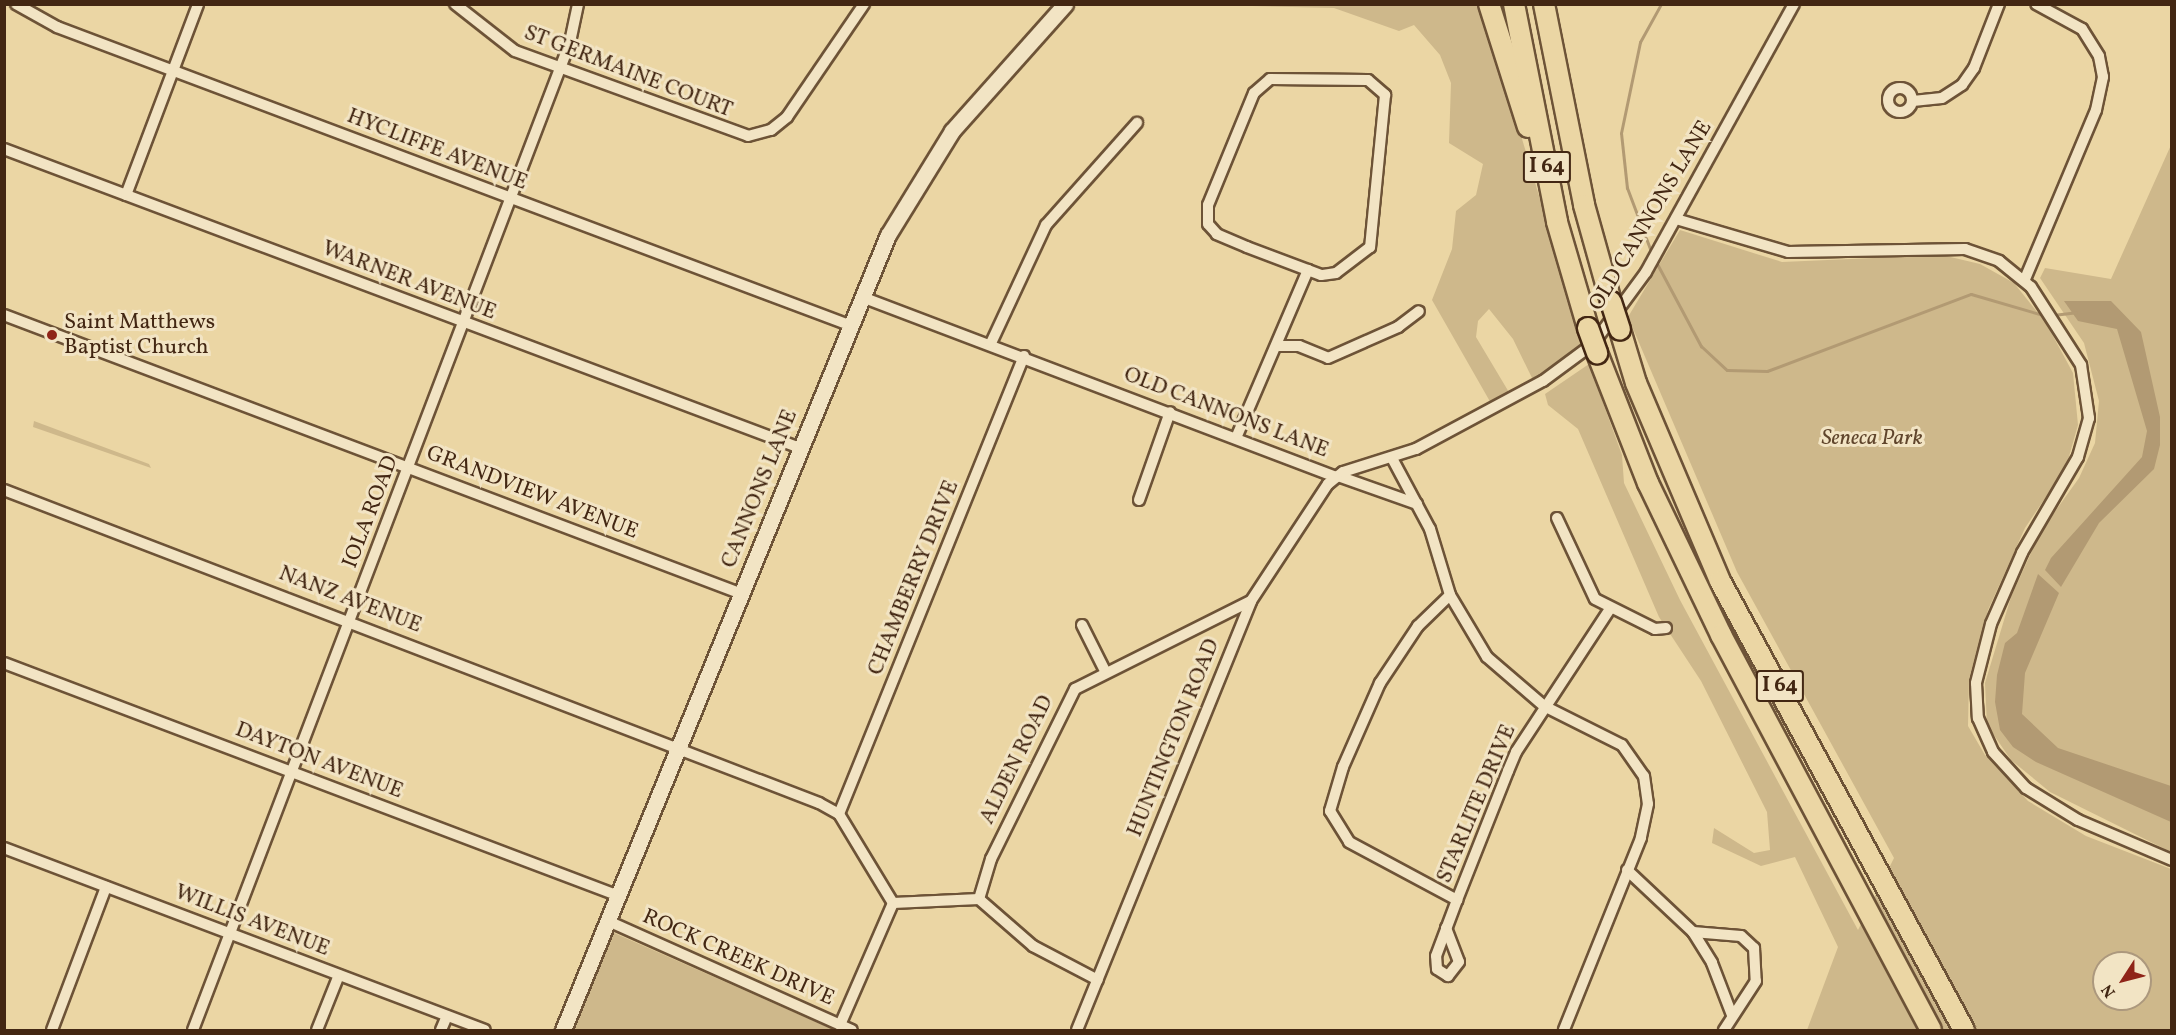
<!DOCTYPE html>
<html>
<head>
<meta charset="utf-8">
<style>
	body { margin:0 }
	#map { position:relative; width:2176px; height:1035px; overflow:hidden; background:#ebd6a4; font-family:Vollkorn,serif }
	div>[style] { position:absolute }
	.green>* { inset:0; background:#ceb88b }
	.water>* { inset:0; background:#b29a73 }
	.stream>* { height:3px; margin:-1.5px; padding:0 1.5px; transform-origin:1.5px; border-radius:1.5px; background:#b29a73 }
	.roads { filter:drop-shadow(2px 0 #6d5337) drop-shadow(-2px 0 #6d5337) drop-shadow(0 2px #6d5337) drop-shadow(0 -2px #6d5337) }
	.street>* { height:10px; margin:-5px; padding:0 5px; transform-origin:5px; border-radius:5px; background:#f2e4c4 }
	.street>.ring { margin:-5px; padding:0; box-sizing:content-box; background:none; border:10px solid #f2e4c4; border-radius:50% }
	.secondary>* { height:15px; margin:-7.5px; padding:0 7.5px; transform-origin:7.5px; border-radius:7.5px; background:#f2e4c4 }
	.highway>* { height:20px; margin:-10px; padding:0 10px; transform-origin:10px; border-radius:10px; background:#ebd6a4 }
	.bridges { filter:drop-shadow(2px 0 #432713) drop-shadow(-2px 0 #432713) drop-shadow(0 2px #432713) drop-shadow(0 -2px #432713) }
	.highway-bridge>* { height:20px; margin:-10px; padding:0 10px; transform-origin:10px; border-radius:10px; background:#ebd6a4 }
	.dots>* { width:16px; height:16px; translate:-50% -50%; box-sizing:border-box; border:3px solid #f2e4c4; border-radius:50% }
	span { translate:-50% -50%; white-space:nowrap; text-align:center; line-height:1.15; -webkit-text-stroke:6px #f2e4c4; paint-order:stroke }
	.shield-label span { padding:2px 4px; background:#f2e4c4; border:2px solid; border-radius:4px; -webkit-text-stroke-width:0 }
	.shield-label { font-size:21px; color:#432713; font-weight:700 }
	.street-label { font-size:22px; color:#432713 }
	.poi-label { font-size:22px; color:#432713 }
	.left { translate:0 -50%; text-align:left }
	.park-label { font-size:22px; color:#5f442b; font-style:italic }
	.frame { position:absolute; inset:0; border:6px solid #432713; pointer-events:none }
	.north { position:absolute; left:2092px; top:951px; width:60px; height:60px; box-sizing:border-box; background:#f2e4c4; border:2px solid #ac987d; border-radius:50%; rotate:234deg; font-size:16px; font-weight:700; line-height:24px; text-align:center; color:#432713 }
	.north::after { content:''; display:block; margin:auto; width:21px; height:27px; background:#8f2418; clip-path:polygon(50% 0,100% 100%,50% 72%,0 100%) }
</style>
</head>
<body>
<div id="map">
	<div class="green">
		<i style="clip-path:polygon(1213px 5px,1482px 5px,1583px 343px,1533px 380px,1513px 339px,1489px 309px,1478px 321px,1476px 337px,1510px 394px,1492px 405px,1432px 300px,1452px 249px,1456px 211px,1476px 195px,1483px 164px,1449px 143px,1451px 83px,1440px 55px,1414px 25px,1399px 31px,1334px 8px)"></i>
		<i style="clip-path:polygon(2171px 145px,2171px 852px,2050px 792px,2011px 760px,1987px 725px,1985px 683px,2011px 597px,2041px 531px,2079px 478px,2095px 443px,2099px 401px,2084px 343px,2040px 278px,2045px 268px,2111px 279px)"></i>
		<i style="clip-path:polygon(evenodd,1680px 230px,1782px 262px,1942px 255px,1980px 264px,2014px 283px,2046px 323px,2073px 373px,2078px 425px,2066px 467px,2025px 528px,1988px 610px,1969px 679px,1968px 726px,1985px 755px,2028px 801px,2086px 836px,2171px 869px,2171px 1030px,1807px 1030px,1838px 947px,1795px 857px,1761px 866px,1712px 843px,1714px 828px,1754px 853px,1770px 850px,1767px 812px,1701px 681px,1659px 617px,1578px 429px,1548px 405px,1545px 394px,1589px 364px,1622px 455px,1624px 483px,1680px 600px,1858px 930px,1894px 858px,1737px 572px,1628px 317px,1680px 230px,2104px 963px,2140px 963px,2140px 999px,2104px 999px,2104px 963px)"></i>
		<i style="clip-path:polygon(34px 421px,149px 464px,151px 468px,33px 427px)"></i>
		<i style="clip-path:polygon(612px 932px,834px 1030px,571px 1030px)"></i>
	</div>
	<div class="water">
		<i style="clip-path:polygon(2064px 301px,2111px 301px,2141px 332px,2160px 417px,2160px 445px,2154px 469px,2099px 523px,2061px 587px,2045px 570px,2051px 558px,2142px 457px,2147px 431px,2117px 329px,2078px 321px)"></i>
		<i style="clip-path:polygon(2038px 574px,2059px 593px,2025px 673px,2022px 714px,2058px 748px,2171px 786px,2171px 822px,2036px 762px,2013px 747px,2000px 730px,1995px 702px,1997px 675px,2005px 643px,2017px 633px)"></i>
	</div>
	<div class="stream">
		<i style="left:1652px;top:254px;width:71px;rotate:-110.7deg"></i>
		<i style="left:1627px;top:188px;width:55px;rotate:-96.2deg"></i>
		<i style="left:1621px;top:133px;width:93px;rotate:-78.2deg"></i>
		<i style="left:1640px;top:42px;width:43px;rotate:-61.1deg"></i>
		<i style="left:1655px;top:260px;width:98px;rotate:61.9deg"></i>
		<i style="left:1701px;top:346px;width:35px;rotate:43deg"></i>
		<i style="left:1727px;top:370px;width:40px;rotate:1.4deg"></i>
		<i style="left:1767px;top:371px;width:218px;rotate:-20.7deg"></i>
		<i style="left:1971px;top:294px;width:78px;rotate:16.3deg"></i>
		<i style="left:2053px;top:315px;width:23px;rotate:-7deg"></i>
	</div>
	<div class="roads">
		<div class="street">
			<i style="left:16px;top:4px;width:47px;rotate:29.3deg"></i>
			<i style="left:57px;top:27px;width:846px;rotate:20.62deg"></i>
			<i style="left:455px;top:4px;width:76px;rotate:38.1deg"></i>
			<i style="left:515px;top:51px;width:248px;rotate:20deg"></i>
			<i style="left:748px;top:136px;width:24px;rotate:-15deg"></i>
			<i style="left:771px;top:130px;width:21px;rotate:-39deg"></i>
			<i style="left:787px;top:117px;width:137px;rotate:-55.7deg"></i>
			<i style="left:1270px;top:79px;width:98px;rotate:0.6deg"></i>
			<i style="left:1368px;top:80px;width:23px;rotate:41deg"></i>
			<i style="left:1385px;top:95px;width:153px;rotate:95.6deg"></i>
			<i style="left:1370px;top:247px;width:43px;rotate:142.6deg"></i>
			<i style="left:1336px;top:273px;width:15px;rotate:172deg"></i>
			<i style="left:1321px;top:275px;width:79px;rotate:-159.3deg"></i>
			<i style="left:1247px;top:247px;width:33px;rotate:-157deg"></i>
			<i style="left:1217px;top:234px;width:13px;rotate:-132deg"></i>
			<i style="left:1208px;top:224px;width:19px;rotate:-90deg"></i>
			<i style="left:1208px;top:205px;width:121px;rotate:-67.7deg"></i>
			<i style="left:1254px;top:93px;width:21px;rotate:-41deg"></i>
			<i class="ring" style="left:1888px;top:88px;width:14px;height:14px"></i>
			<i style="left:1913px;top:101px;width:29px;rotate:-6deg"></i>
			<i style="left:1942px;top:98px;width:24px;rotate:-33deg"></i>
			<i style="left:1962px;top:85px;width:21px;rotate:-55deg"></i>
			<i style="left:1974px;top:68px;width:69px;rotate:-68.7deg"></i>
			<i style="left:4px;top:149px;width:850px;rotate:20.59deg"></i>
			<i style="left:126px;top:195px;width:204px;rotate:-69.3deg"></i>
			<i style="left:1676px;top:219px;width:117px;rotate:16.4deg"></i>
			<i style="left:1788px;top:252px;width:177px;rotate:-1deg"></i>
			<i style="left:1965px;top:249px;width:36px;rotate:19deg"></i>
			<i style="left:1999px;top:261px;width:41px;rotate:39.1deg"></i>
			<i style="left:2031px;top:287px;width:93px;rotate:57.3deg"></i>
			<i style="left:2081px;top:365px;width:54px;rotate:81.4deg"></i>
			<i style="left:2089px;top:418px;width:41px;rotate:105.8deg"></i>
			<i style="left:2078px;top:457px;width:111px;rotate:120.3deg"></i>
			<i style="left:2022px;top:553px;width:77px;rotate:113.6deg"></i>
			<i style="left:1991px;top:624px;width:61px;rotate:104.3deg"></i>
			<i style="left:1976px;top:683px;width:35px;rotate:87deg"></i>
			<i style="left:1978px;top:718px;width:37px;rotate:66deg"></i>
			<i style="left:1993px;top:752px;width:49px;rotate:47.5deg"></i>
			<i style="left:2026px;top:788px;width:61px;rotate:31.6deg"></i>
			<i style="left:2078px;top:820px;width:102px;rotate:23.1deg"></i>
			<i style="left:2025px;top:279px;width:183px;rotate:-67.2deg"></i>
			<i style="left:2096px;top:110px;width:34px;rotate:-78deg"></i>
			<i style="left:2103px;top:77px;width:21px;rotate:-101deg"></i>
			<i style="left:2099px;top:56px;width:32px;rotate:-122deg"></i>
			<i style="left:2082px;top:29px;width:52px;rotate:-151.5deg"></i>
			<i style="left:862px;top:297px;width:507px;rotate:20.79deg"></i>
			<i style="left:4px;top:315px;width:789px;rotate:20.71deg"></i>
			<i style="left:991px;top:343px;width:130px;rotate:-65deg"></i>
			<i style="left:1046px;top:225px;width:137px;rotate:-48.3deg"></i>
			<i style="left:1279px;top:346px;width:20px"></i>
			<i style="left:1299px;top:346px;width:31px;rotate:22deg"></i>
			<i style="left:1328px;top:358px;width:77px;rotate:-23.9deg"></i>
			<i style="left:1398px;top:327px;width:26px;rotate:-37deg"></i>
			<i style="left:1236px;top:438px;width:183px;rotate:-66.8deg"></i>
			<i style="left:1393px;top:460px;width:78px;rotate:61.8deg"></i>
			<i style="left:1430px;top:529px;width:69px;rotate:73.1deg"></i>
			<i style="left:1450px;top:595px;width:72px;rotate:59.2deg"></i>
			<i style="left:1487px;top:657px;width:75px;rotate:40.7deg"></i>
			<i style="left:1544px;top:706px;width:87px;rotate:26.6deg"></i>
			<i style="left:1622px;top:745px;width:38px;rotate:55deg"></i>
			<i style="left:1644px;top:776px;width:28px;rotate:82deg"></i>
			<i style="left:1648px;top:804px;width:35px;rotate:102deg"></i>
			<i style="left:1641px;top:838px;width:207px;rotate:111.9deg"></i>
			<i style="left:1338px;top:476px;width:84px;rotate:19.5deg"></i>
			<i style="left:4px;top:490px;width:873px;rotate:21.01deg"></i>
			<i style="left:819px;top:803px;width:23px;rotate:29deg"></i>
			<i style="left:839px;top:814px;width:104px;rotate:58.8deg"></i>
			<i style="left:893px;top:903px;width:86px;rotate:-2.7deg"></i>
			<i style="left:979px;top:899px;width:72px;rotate:41deg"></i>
			<i style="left:1033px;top:946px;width:73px;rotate:27.6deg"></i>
			<i style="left:1139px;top:500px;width:93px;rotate:-70.6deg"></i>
			<i style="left:1557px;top:518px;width:89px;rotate:64.9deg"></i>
			<i style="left:1595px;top:599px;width:67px;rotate:26.6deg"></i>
			<i style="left:1655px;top:629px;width:11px;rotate:-5deg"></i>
			<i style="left:1450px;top:595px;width:45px;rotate:135.9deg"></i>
			<i style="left:1418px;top:626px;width:69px;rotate:123.7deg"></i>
			<i style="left:1380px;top:683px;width:92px;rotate:113.8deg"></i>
			<i style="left:1343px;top:767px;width:46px;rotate:106.5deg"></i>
			<i style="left:1330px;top:811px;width:36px;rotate:58deg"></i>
			<i style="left:1349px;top:842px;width:123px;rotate:28.2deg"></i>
			<i style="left:1082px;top:625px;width:51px;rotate:63.4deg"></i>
			<i style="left:4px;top:663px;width:658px;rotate:20.75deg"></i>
			<i style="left:839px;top:814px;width:494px;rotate:-68deg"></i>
			<i style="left:4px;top:848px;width:514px;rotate:20.73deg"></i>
			<i style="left:1627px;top:870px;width:91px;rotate:43.2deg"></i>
			<i style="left:1693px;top:932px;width:48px;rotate:4.8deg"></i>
			<i style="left:1741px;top:936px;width:18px;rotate:43deg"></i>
			<i style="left:1754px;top:948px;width:33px;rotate:87deg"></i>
			<i style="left:1756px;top:981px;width:59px;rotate:123.1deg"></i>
			<i style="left:979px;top:899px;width:42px;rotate:-73.3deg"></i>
			<i style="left:991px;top:859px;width:190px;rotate:-63.7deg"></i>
			<i style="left:1075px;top:689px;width:197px;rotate:-26.6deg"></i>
			<i style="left:608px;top:921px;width:267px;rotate:24.1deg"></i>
			<i style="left:1446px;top:928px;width:36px;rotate:69deg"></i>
			<i style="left:1459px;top:962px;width:18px;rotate:128deg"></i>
			<i style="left:1448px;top:976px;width:13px;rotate:-148deg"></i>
			<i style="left:1437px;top:969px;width:13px;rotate:-94deg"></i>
			<i style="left:1436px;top:956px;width:60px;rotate:-69.4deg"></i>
			<i style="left:1457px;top:900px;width:139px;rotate:-68.4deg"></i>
			<i style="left:1508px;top:771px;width:21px;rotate:-67deg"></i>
			<i style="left:1516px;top:752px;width:171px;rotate:-56.7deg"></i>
			<i style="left:1693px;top:932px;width:36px;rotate:58deg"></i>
			<i style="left:1712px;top:963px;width:56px;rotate:69deg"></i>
			<i style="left:840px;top:1025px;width:133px;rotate:-66.5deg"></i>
			<i style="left:52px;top:1030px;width:153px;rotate:-69.3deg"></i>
			<i style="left:193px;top:1030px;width:1057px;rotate:-69.11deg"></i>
			<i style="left:570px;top:42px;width:39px;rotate:-78deg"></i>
			<i style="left:317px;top:1030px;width:59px;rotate:-68.2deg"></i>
			<i style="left:441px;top:1030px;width:15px;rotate:-67deg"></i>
			<i style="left:1077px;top:1030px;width:463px;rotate:-67.9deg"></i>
			<i style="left:1251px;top:601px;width:140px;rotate:-56.7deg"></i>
			<i style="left:1328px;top:484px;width:19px;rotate:-39deg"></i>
			<i style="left:1343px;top:472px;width:77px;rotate:-17.5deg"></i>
			<i style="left:1416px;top:449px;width:144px;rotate:-28.2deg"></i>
			<i style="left:1543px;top:381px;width:62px;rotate:-36.5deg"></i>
			<i style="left:1593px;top:344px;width:89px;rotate:-53.6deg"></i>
			<i style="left:1646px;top:272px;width:306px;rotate:-61.1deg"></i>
		</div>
		<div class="secondary">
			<i style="left:563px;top:1030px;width:859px;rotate:-67.77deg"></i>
			<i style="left:888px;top:235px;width:122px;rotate:-58.4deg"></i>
			<i style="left:952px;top:131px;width:170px;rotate:-48.3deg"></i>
		</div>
		<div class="highway">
			<i style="left:1489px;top:4px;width:129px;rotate:72.4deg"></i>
			<i style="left:1514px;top:4px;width:222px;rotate:78.8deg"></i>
			<i style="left:1557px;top:222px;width:110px;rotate:73.7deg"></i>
			<i style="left:1544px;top:4px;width:205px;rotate:78.7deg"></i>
			<i style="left:1584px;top:205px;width:101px;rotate:74.4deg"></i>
			<i style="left:1620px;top:330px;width:55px;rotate:73.2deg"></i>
			<i style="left:1636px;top:383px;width:215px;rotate:67deg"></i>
			<i style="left:1720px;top:581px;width:511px;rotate:61.48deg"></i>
			<i style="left:1597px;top:353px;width:140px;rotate:68.6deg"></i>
			<i style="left:1648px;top:483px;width:169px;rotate:64.3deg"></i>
			<i style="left:1721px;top:635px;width:447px;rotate:62deg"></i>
		</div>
	</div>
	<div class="bridges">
		<div class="highway-bridge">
			<i style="left:1611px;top:302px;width:29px;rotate:72deg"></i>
			<i style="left:1588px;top:328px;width:27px;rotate:70deg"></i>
		</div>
	</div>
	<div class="dots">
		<i style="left:52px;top:335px;background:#8f2418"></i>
	</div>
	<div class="shield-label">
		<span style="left:1547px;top:167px">I 64</span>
		<span style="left:1780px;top:686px">I 64</span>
	</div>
	<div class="street-label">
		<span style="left:628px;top:72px;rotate:21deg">ST GERMAINE COURT</span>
		<span style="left:437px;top:150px;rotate:21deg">HYCLIFFE AVENUE</span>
		<span style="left:1651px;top:216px;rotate:-59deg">OLD CANNONS LANE</span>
		<span style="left:409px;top:281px;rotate:21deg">WARNER AVENUE</span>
		<span style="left:1226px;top:413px;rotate:21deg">OLD CANNONS LANE</span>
		<span style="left:760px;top:489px;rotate:-68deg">CANNONS LANE</span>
		<span style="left:532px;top:493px;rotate:21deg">GRANDVIEW AVENUE</span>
		<span style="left:371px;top:512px;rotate:-69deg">IOLA ROAD</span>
		<span style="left:914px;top:578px;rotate:-68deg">CHAMBERRY DRIVE</span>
		<span style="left:350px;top:600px;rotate:21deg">NANZ AVENUE</span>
		<span style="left:1174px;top:738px;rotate:-68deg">HUNTINGTON ROAD</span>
		<span style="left:1017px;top:760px;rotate:-64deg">ALDEN ROAD</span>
		<span style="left:319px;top:761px;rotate:21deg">DAYTON AVENUE</span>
		<span style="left:1477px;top:804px;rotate:-67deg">STARLITE DRIVE</span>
		<span style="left:252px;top:921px;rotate:21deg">WILLIS AVENUE</span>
		<span style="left:738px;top:958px;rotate:24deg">ROCK CREEK DRIVE</span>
	</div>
	<div class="poi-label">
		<span class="left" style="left:64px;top:335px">Saint Matthews<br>Baptist Church</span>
	</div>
	<div class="park-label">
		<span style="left:1872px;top:439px">Seneca Park</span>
	</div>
	<div class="frame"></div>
	<div class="north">N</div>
</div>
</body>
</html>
